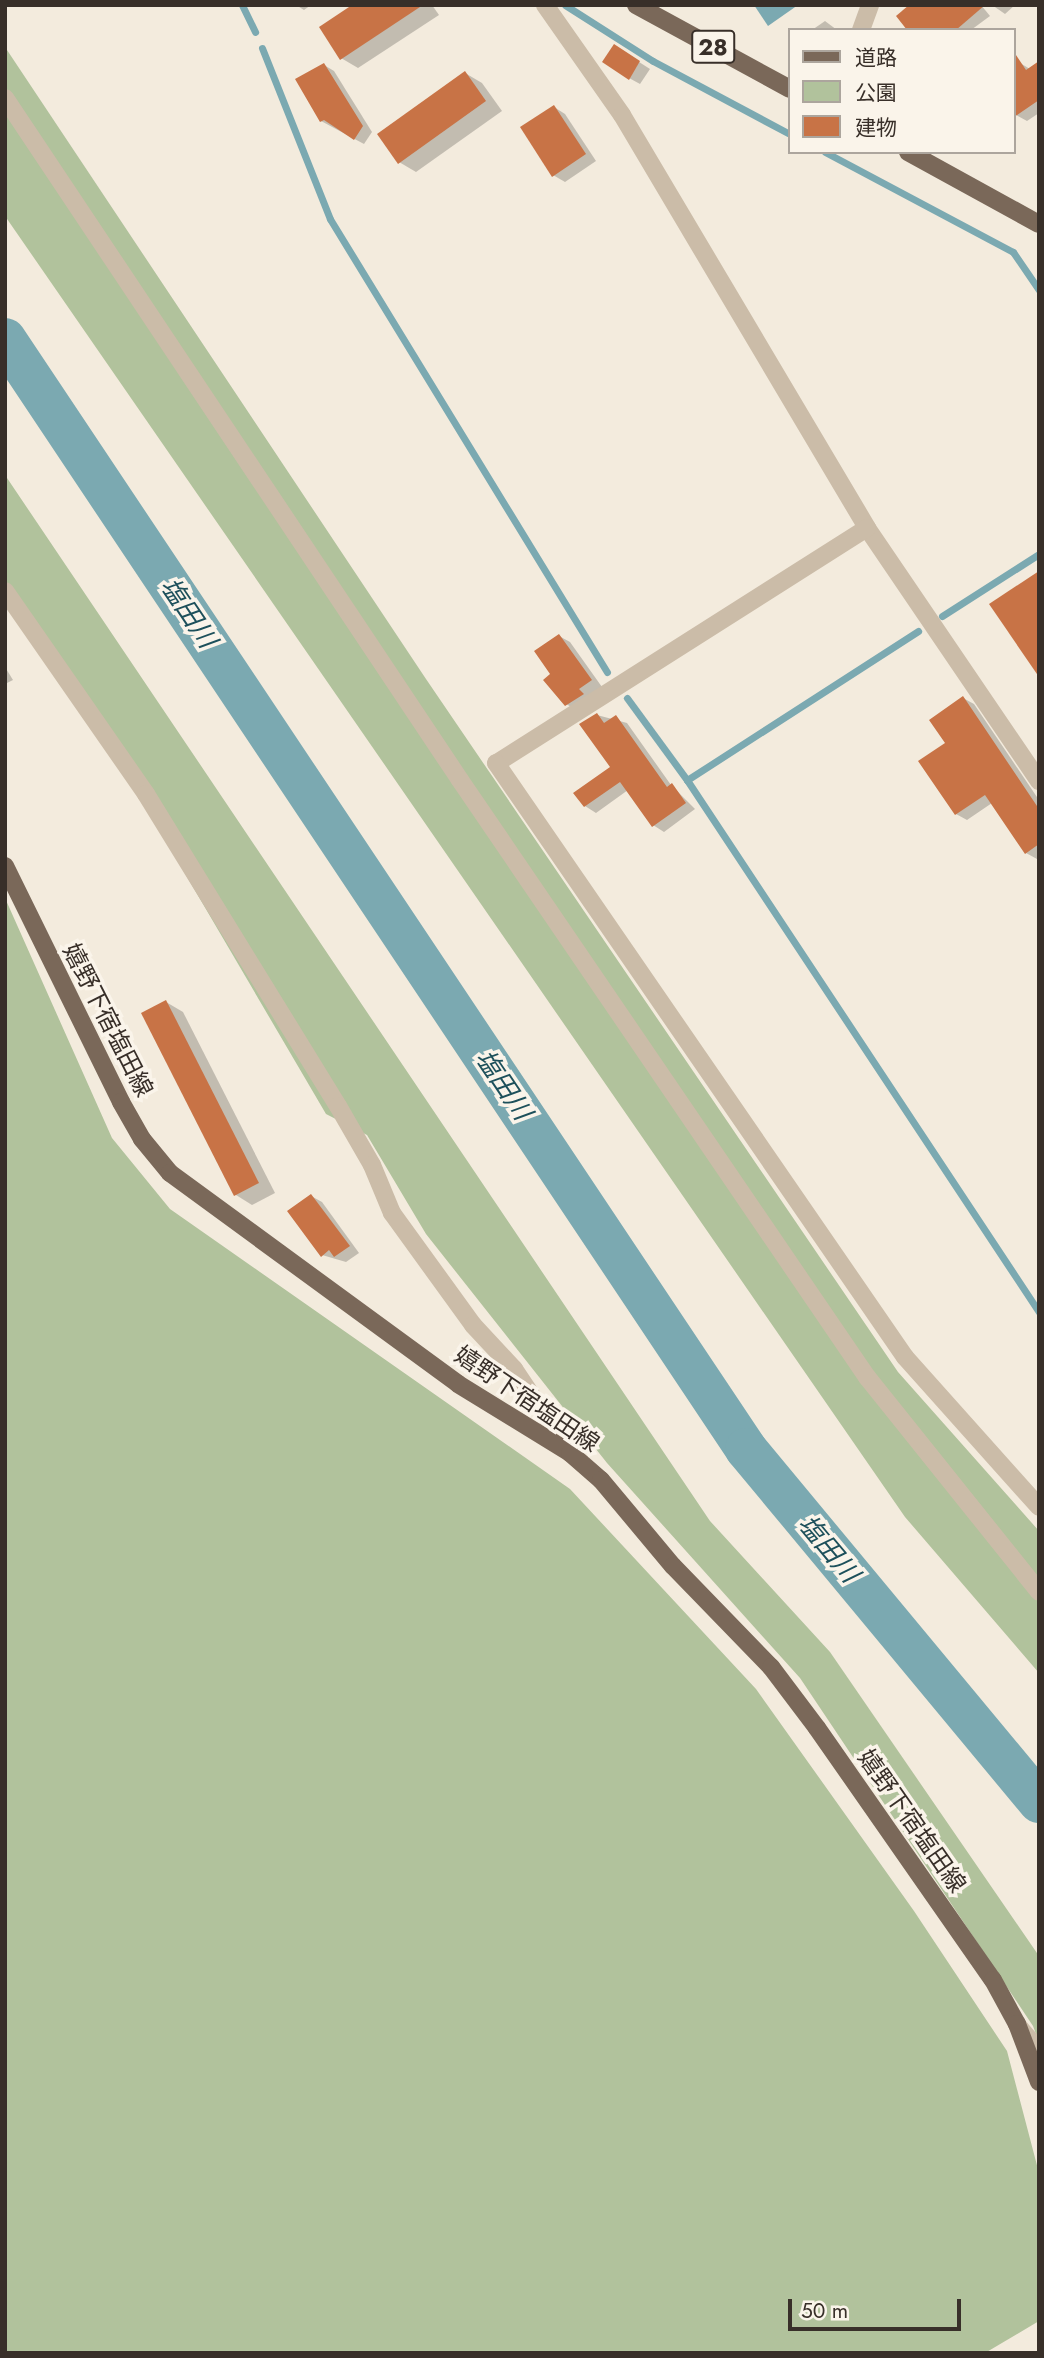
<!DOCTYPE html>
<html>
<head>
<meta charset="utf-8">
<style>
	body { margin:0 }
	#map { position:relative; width:1044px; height:2358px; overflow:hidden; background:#f3ebdd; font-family:Jost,"Noto Sans JP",sans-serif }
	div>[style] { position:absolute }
	.green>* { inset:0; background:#b1c29c }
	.water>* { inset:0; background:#7ba9b1 }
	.shadow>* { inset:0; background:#0003 }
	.stream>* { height:7px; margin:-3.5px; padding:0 3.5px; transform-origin:3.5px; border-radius:3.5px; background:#7ba9b1 }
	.river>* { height:42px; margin:-21px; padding:0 21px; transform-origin:21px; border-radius:21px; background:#7ba9b1 }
	.building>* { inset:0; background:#c87346 }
	.minor>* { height:18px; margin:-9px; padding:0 9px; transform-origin:9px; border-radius:9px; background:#cbbca8 }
	.major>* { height:18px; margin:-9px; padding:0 9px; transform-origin:9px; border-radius:9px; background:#7a6859 }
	span { translate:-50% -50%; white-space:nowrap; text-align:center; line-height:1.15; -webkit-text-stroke:7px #faf4ea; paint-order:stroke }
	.shield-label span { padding:2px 5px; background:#faf4ea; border:2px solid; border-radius:5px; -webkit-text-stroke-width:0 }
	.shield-label { font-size:23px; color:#382f29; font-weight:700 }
	.street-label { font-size:24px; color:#382f29 }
	.water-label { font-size:26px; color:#1d505b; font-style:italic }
	.frame { position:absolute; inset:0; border:7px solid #382f29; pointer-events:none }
	.legend { position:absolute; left:788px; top:28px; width:228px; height:126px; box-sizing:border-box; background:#faf4ea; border:2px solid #aca59d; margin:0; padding:9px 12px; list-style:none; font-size:21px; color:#382f29 }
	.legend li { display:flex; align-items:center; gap:14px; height:35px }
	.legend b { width:35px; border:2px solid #aca59d }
	.scale { position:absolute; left:788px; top:2299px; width:173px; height:32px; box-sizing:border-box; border:4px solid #382f29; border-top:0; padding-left:9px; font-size:21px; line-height:24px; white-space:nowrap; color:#382f29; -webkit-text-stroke:5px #faf4ea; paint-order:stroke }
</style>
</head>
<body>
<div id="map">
	<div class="green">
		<i style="clip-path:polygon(5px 47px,426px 679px,898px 1372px,1039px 1531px,1039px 1673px,905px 1517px,5px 216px)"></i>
		<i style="clip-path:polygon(5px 475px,710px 1521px,830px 1652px,1039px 1956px,1039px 2042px,1033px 2026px,800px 1678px,607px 1463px,426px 1234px,367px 1135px,326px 1114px,139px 795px,5px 596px)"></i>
		<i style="clip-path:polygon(5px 898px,112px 1138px,170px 1209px,570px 1489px,756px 1689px,914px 1911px,1007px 2051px,1039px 2173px,1039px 2321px,985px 2353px,5px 2353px)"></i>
	</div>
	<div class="water">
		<i style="clip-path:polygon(754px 5px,798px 5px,768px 26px)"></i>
	</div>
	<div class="shadow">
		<i style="clip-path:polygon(296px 5px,311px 5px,304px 10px)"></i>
		<i style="clip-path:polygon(356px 5px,432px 5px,439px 15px,358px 68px,341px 58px)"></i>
		<i style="clip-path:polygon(981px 5px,990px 16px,971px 30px,909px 30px)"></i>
		<i style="clip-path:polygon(992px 5px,1015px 5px,1005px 14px)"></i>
		<i style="clip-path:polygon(825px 21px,837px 30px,812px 30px)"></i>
		<i style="clip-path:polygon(625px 53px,650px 69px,640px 84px,629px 78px)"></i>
		<i style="clip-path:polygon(1020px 63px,1030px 69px,1039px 63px,1039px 113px,1027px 121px,1016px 115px)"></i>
		<i style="clip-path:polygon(324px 65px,334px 71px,372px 132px,364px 144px,321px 121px)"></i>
		<i style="clip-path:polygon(465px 73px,482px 83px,502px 111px,416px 172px,399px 162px)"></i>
		<i style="clip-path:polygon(554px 107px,565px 114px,596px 161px,565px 182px,553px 175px)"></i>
		<i style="clip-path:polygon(559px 636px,570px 642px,602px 687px,573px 708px,561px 701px,545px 680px,553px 675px)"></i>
		<i style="clip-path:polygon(5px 667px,13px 680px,5px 684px)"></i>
		<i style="clip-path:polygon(963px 698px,974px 704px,1039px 800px,1037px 859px,1026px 853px,992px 803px,967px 820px,956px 814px)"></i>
		<i style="clip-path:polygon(597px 715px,627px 723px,671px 785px,695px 809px,664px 832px,653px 825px,628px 790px,596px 813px,585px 806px,612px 768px)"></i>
		<i style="clip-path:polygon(166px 1002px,183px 1012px,275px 1193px,252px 1205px,236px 1195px)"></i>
		<i style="clip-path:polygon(311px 1196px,322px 1202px,359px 1253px,346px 1262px,322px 1255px)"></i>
	</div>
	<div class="stream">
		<i style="left:242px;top:5px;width:30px;rotate:64deg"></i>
		<i style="left:565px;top:5px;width:104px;rotate:32.5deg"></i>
		<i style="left:653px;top:61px;width:155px;rotate:28.1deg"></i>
		<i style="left:262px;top:48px;width:184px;rotate:68.3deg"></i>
		<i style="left:330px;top:219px;width:531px;rotate:58.56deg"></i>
		<i style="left:825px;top:152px;width:213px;rotate:28deg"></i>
		<i style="left:1013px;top:252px;width:46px;rotate:55.6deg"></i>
		<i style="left:942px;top:616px;width:115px;rotate:-32.6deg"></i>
		<i style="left:627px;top:698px;width:102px;rotate:53.8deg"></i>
		<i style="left:687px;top:780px;width:275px;rotate:-32.8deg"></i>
		<i style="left:687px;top:780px;width:638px;rotate:56.51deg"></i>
	</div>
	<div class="river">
		<i style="left:5px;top:339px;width:1335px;rotate:56.27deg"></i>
		<i style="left:746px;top:1449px;width:459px;rotate:50.3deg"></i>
	</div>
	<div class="building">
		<i style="clip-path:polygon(352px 5px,423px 5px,340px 60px,319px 27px)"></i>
		<i style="clip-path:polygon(909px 5px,985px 5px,956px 30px,907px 30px,896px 16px)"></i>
		<i style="clip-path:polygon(614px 44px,640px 61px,629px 80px,602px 62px)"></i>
		<i style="clip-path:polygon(1014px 52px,1026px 70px,1039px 61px,1039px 100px,1014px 117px)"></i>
		<i style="clip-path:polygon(324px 63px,363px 126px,354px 140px,324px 120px,320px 122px,295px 79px)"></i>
		<i style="clip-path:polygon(465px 71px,486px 101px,398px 164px,377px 134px)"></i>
		<i style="clip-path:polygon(554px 105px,586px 154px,552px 177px,520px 127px)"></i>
		<i style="clip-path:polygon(1039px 571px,1039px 677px,989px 604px)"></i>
		<i style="clip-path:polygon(559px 634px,592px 680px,579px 689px,584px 694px,565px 706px,543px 680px,550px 674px,534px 651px)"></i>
		<i style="clip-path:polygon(963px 696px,1039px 809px,1039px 844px,1025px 854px,985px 795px,955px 815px,918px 761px,945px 743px,929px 720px)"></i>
		<i style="clip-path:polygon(597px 713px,604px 723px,616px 715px,667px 787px,672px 783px,686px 803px,652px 827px,620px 782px,584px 807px,573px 793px,610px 767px,579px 724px)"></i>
		<i style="clip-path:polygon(166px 1000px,259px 1183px,234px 1196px,141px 1013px)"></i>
		<i style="clip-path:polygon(311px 1194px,350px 1246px,334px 1257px,329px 1250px,321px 1257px,287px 1211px)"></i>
	</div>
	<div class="minor">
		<i style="left:545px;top:5px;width:134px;rotate:55deg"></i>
		<i style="left:622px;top:115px;width:480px;rotate:59.3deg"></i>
		<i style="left:867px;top:528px;width:306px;rotate:55.8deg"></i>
		<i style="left:861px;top:30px;width:27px;rotate:-70deg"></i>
		<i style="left:5px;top:98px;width:820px;rotate:56.29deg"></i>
		<i style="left:460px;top:780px;width:723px;rotate:55.72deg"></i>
		<i style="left:867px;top:1377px;width:275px;rotate:51.3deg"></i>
		<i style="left:867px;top:528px;width:439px;rotate:147.6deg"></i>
		<i style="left:496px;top:763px;width:721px;rotate:55.45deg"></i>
		<i style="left:905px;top:1357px;width:201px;rotate:48.2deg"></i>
		<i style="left:5px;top:591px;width:247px;rotate:55.2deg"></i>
		<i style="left:146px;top:794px;width:366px;rotate:58.4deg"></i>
		<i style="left:338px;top:1106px;width:68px;rotate:60deg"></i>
		<i style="left:372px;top:1165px;width:52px;rotate:67.4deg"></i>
		<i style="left:392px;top:1213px;width:138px;rotate:54.1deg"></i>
		<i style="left:473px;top:1325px;width:60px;rotate:47deg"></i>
		<i style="left:514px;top:1369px;width:101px;rotate:56.3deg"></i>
		<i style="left:1018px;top:2026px;width:32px;rotate:49deg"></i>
	</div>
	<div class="major">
		<i style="left:636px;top:5px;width:175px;rotate:28.6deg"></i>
		<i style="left:908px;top:152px;width:149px;rotate:28.8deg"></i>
		<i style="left:5px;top:866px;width:263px;rotate:63.8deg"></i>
		<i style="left:121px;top:1102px;width:43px;rotate:60.4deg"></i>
		<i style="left:142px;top:1139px;width:44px;rotate:50.5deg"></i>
		<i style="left:170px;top:1173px;width:357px;rotate:36.2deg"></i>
		<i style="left:458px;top:1384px;width:132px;rotate:31.6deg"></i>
		<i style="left:570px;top:1453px;width:41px;rotate:41.1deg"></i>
		<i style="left:601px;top:1480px;width:112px;rotate:50.1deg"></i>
		<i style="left:673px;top:1566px;width:141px;rotate:45.9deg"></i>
		<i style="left:771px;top:1667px;width:76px;rotate:53deg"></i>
		<i style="left:817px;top:1728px;width:307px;rotate:55.1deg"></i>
		<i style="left:993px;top:1980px;width:50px;rotate:61.4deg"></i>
		<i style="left:1017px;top:2024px;width:62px;rotate:69.2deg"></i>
	</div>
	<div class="shield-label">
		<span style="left:713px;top:47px">28</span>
	</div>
	<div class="street-label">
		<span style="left:108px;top:1020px;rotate:63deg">嬉野下宿塩田線</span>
		<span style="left:527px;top:1399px;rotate:34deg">嬉野下宿塩田線</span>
		<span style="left:912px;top:1821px;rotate:55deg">嬉野下宿塩田線</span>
	</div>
	<div class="water-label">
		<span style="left:188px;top:613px;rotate:56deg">塩田川</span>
		<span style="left:503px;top:1085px;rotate:56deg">塩田川</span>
		<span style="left:828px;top:1549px;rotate:50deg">塩田川</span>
	</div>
	<div class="frame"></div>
	<ul class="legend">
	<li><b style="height:9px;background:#7a6859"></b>道路</li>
	<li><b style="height:19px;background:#b1c29c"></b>公園</li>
	<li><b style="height:19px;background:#c87346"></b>建物</li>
	</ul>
	<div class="scale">50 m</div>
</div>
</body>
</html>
